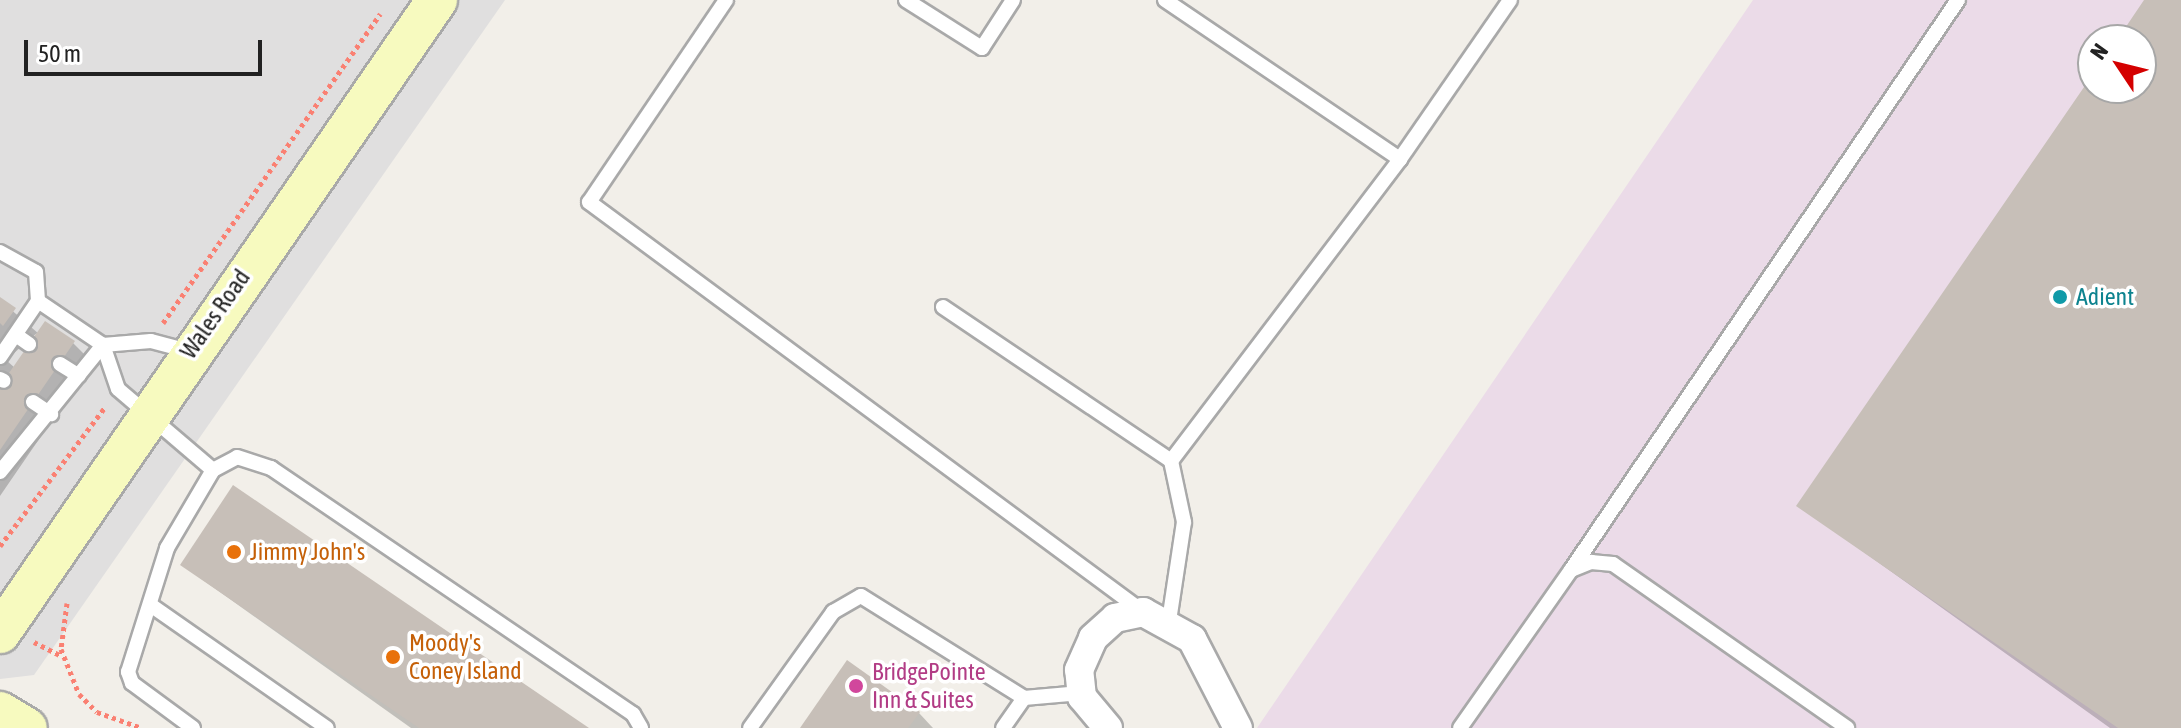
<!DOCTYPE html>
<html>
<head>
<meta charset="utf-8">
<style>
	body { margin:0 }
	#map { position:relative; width:2181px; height:728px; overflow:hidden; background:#f2efe9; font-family:"Asap Condensed",sans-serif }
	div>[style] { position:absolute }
	.residential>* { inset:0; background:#e0dfdf }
	.industrial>* { inset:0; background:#ebdbe8 }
	.shadow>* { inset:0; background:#0003 }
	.building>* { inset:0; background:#c7bfb8 }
	.path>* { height:5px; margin-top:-2.5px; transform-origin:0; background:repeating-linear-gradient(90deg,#fa8072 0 4px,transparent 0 8px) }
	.roads { filter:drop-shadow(2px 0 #a9a9a9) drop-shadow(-2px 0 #a9a9a9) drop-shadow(0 2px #a9a9a9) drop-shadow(0 -2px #a9a9a9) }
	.lane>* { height:14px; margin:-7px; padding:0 7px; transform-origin:7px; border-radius:7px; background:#fff }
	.street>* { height:28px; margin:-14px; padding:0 14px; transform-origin:14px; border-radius:14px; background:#fff }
	.secondary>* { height:40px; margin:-20px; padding:0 20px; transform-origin:20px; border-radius:20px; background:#f7fabf }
	.dots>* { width:22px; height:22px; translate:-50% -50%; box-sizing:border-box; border:4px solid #fff; border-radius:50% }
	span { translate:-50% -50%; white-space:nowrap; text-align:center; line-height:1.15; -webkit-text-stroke:7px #fff; paint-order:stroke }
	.culture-label { font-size:24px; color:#0d838f }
	.left { translate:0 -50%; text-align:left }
	.street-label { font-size:24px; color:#222 }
	.food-label { font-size:24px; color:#c56008 }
	.hotel-label { font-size:24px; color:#b23c85 }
	.north { position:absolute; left:2077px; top:24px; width:80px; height:80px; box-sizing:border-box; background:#fff; border:2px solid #a7a7a7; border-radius:50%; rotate:305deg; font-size:22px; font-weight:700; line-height:32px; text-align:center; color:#222 }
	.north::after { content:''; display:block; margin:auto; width:28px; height:36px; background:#d40000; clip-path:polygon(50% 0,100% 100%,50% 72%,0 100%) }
	.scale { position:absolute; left:24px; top:40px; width:238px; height:36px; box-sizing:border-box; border:4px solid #222; border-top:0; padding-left:10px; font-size:24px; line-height:28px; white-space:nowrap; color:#222; -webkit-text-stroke:6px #fff; paint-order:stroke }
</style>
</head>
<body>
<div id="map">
	<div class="residential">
		<i style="clip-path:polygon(0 0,505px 0,34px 675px,0 679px)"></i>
	</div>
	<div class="industrial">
		<i style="clip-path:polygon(evenodd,1753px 0,2181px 0,2181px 728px,1257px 728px,1753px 0,2093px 40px,2141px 40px,2141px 88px,2093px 88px,2093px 40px)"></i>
	</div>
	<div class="shadow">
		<i style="clip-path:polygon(2147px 0,2181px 0,2181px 728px,2110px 728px,1798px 505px,2093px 78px,2093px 88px,2141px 88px,2141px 40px,2119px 40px)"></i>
		<i style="clip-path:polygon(evenodd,0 300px,39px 334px,73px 343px,92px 362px,0 496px,0 300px,37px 333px,15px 368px,6px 360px,37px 333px)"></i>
		<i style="clip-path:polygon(182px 565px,586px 728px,411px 728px)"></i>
		<i style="clip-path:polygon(919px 713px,933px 728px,802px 728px)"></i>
	</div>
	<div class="building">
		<i style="clip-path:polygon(2144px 0,2181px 0,2181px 728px,2118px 728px,1796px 506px,2093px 74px,2093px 88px,2141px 88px,2141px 40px,2117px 40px)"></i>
		<i style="clip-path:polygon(0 297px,16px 308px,3px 326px,0 323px)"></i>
		<i style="clip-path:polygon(45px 321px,75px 341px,0 450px,0 386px)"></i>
		<i style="clip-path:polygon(233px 485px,589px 728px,419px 728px,180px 565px)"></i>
		<i style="clip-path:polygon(847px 660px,920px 712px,908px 728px,800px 728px)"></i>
	</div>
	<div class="path">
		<i style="left:163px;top:323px;width:378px;rotate:-54.9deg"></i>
		<i style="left:0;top:546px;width:174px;rotate:-52.9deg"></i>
		<i style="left:67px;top:603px;width:46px;rotate:97.4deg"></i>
		<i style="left:61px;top:649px;width:48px;rotate:68.2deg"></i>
		<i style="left:79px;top:694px;width:25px;rotate:45deg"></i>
		<i style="left:97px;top:712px;width:48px;rotate:19.6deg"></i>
		<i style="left:34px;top:642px;width:31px;rotate:27deg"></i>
	</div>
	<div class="roads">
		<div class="lane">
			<i style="left:726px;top:0;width:244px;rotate:124.1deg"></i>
			<i style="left:589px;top:202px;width:688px;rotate:36.49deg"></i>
			<i style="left:906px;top:0;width:90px;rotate:32.3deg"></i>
			<i style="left:982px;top:48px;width:57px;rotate:-57.1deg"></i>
			<i style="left:1165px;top:0;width:284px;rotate:34.1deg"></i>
			<i style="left:0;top:252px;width:41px;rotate:29.1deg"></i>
			<i style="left:36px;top:272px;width:29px;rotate:86deg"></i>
			<i style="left:943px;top:307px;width:275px;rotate:34deg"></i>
			<i style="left:1171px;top:461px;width:379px;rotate:-52.8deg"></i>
			<i style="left:1400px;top:159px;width:193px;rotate:-55.3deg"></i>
			<i style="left:16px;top:335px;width:16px;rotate:35deg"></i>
			<i style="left:0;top:357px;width:68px;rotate:-55.8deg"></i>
			<i style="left:38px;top:301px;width:78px;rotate:34.1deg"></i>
			<i style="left:103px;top:345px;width:46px;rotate:71.2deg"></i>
			<i style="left:118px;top:389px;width:125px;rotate:40.5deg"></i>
			<i style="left:60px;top:364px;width:22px;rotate:32deg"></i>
			<i style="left:0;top:379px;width:4px;rotate:27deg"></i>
			<i style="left:33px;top:402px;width:22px;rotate:34deg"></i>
			<i style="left:0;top:472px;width:164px;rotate:-51deg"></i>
			<i style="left:103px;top:345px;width:48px;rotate:-4.8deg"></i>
			<i style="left:151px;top:341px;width:39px;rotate:15deg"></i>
			<i style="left:1571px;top:570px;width:689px;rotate:-55.83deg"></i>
			<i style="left:152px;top:606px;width:213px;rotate:34.9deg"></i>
			<i style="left:1169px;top:621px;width:100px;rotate:-81.4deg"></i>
			<i style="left:1184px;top:522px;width:62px;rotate:-102deg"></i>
			<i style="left:193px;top:728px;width:76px;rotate:-143.6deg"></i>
			<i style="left:132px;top:683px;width:12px;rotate:-110deg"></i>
			<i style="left:128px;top:672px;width:130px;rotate:-72.5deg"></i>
			<i style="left:167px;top:548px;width:91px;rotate:-59.5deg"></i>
			<i style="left:213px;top:470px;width:27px;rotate:-28deg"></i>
			<i style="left:237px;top:457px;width:36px;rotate:18deg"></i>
			<i style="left:271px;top:468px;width:438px;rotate:34.2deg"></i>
			<i style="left:633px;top:714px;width:16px;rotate:60deg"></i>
			<i style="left:750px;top:728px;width:143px;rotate:-54.4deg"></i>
			<i style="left:833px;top:612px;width:32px;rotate:-30deg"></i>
			<i style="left:861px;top:596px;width:192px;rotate:32deg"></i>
			<i style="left:1024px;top:698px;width:57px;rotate:-5deg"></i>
			<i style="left:1003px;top:728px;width:37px;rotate:-55deg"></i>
			<i style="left:1460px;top:728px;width:193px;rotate:-54.9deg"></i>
			<i style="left:1571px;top:570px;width:22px;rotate:-22deg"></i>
			<i style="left:1591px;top:562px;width:22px;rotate:5deg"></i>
			<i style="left:1613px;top:564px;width:286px;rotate:35deg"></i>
		</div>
		<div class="street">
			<i style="left:1108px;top:728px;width:40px;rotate:-130deg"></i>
			<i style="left:1082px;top:697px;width:27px;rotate:-96deg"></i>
			<i style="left:1079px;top:670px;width:35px;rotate:-66deg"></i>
			<i style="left:1093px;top:638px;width:30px;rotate:-42deg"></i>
			<i style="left:1115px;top:618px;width:29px;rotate:-12deg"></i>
			<i style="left:1143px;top:612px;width:56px;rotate:28.9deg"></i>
			<i style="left:1192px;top:639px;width:100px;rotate:62.7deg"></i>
		</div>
		<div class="secondary">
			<i style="left:0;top:633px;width:769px;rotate:-55.38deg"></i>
			<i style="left:0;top:712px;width:31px;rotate:31deg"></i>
		</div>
	</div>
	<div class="dots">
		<i style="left:2060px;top:297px;background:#0f9aa8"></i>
		<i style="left:234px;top:552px;background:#e8710a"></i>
		<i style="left:393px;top:657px;background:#e8710a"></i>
		<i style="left:856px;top:686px;background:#d1479c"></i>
	</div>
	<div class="culture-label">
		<span class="left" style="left:2076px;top:297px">Adient</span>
	</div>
	<div class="street-label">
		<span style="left:215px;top:314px;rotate:-55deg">Wales Road</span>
	</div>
	<div class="food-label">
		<span class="left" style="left:250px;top:552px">Jimmy John's</span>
		<span class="left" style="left:409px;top:657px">Moody's<br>Coney Island</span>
	</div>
	<div class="hotel-label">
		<span class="left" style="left:872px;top:686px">BridgePointe<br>Inn &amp; Suites</span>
	</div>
	<div class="north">N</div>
	<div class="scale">50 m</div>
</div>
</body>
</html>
